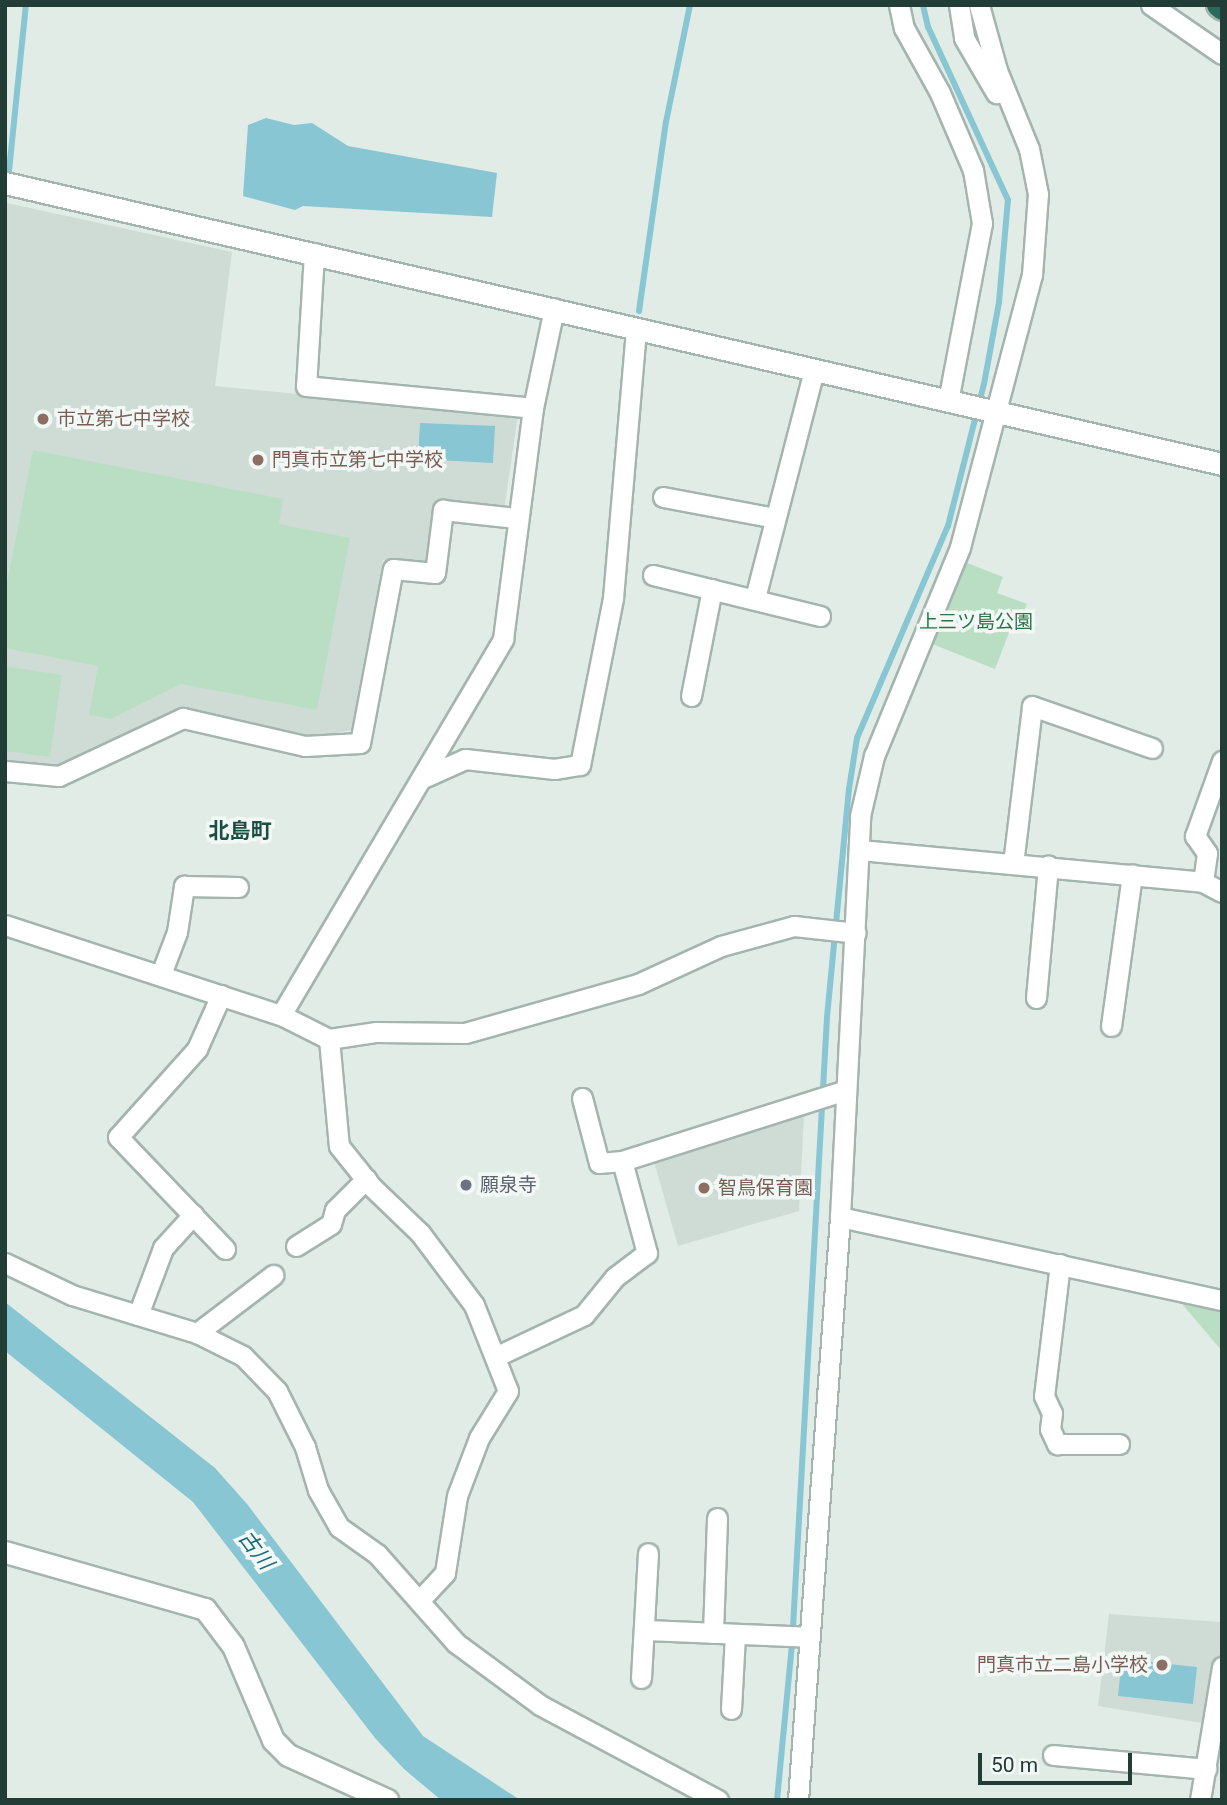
<!DOCTYPE html>
<html>
<head>
<meta charset="utf-8">
<style>
	body { margin:0 }
	#map { position:relative; width:1227px; height:1805px; overflow:hidden; background:#e1ece7; font-family:Roboto,"Noto Sans JP",sans-serif }
	div>[style] { position:absolute }
	.built>* { inset:0; background:#cfdcd6 }
	.green>* { inset:0; background:#b9dec3 }
	.water>* { inset:0; background:#87c6d2 }
	.stream>* { height:6px; margin:-3px; padding:0 3px; transform-origin:3px; border-radius:3px; background:#87c6d2 }
	.roads { filter:drop-shadow(2px 0 #a4b4ae) drop-shadow(-2px 0 #a4b4ae) drop-shadow(0 2px #a4b4ae) drop-shadow(0 -2px #a4b4ae) }
	.street>* { height:19px; margin:-9.5px; padding:0 9.5px; transform-origin:9.5px; border-radius:9.5px; background:#fff }
	.secondary>* { height:21px; margin:-10.5px; padding:0 10.5px; transform-origin:10.5px; border-radius:10.5px; background:#fff }
	.highway>* { height:21px; margin:-10.5px; padding:0 10.5px; transform-origin:10.5px; border-radius:10.5px; background:#2c695d }
	.dots>* { width:19px; height:19px; translate:-50% -50%; box-sizing:border-box; border:4px solid #f1f8f5; border-radius:50% }
	span { translate:-50% -50%; white-space:nowrap; text-align:center; line-height:1.15; -webkit-text-stroke:7px #f1f8f5; paint-order:stroke }
	.education-label { font-size:19px; color:#785e54 }
	.left { translate:0 -50%; text-align:left }
	.right { translate:-100% -50%; text-align:right }
	.park-label { font-size:19px; color:#2a7447 }
	.worship-label { font-size:19px; color:#5b616d }
	.neighbourhood-label { font-size:21px; color:#1c4f43; font-weight:700 }
	.water-label { font-size:21px; color:#19697a; font-style:italic }
	.frame { position:absolute; inset:0; border:7px solid #213d35; pointer-events:none }
	.scale { position:absolute; left:978px; top:1753px; width:154px; height:32px; box-sizing:border-box; border:4px solid #213d35; border-top:0; padding-left:9px; font-size:21px; line-height:24px; white-space:nowrap; color:#213d35; -webkit-text-stroke:5px #f1f8f5; paint-order:stroke }
</style>
</head>
<body>
<div id="map">
	<div class="built">
		<i style="clip-path:polygon(7px 203px,232px 252px,215px 386px,518px 415px,504px 511px,436px 504px,426px 567px,383px 560px,351px 730px,308px 740px,180px 707px,54px 768px,5px 762px)"></i>
		<i style="clip-path:polygon(804px 1115px,799px 1211px,678px 1246px,653px 1158px)"></i>
		<i style="clip-path:polygon(1109px 1614px,1222px 1622px,1222px 1747px,1220px 1726px,1098px 1706px)"></i>
	</div>
	<div class="green">
		<i style="clip-path:polygon(33px 450px,283px 499px,279px 524px,350px 538px,317px 710px,181px 684px,111px 719px,89px 715px,98px 666px,5px 648px,5px 593px)"></i>
		<i style="clip-path:polygon(962px 561px,1003px 577px,997px 593px,1027px 604px,1021px 618px,1015px 617px,995px 669px,930px 643px)"></i>
		<i style="clip-path:polygon(5px 666px,62px 675px,50px 757px,5px 751px)"></i>
		<i style="clip-path:polygon(1182px 1304px,1222px 1311px,1222px 1351px)"></i>
	</div>
	<div class="water">
		<i style="clip-path:polygon(266px 118px,294px 125px,312px 123px,348px 146px,497px 173px,492px 217px,303px 206px,295px 210px,243px 196px,248px 125px)"></i>
		<i style="clip-path:polygon(420px 423px,495px 426px,493px 463px,418px 459px)"></i>
		<i style="clip-path:polygon(5px 1302px,215px 1468px,247px 1504px,423px 1736px,520px 1800px,441px 1800px,404px 1769px,375px 1738px,193px 1502px,5px 1351px)"></i>
		<i style="clip-path:polygon(1122px 1659px,1197px 1667px,1193px 1704px,1118px 1696px)"></i>
	</div>
	<div class="stream">
		<i style="left:8px;top:181px;width:177px;rotate:-84.2deg"></i>
		<i style="left:639px;top:311px;width:191px;rotate:-81.9deg"></i>
		<i style="left:666px;top:122px;width:119px;rotate:-78.4deg"></i>
		<i style="left:777px;top:1800px;width:156px;rotate:-84.5deg"></i>
		<i style="left:792px;top:1645px;width:629px;rotate:-86.81deg"></i>
		<i style="left:827px;top:1017px;width:229px;rotate:-84.5deg"></i>
		<i style="left:849px;top:789px;width:52px;rotate:-81.1deg"></i>
		<i style="left:857px;top:738px;width:231px;rotate:-66.8deg"></i>
		<i style="left:948px;top:526px;width:146px;rotate:-75.8deg"></i>
		<i style="left:984px;top:384px;width:83px;rotate:-79.6deg"></i>
		<i style="left:999px;top:302px;width:102px;rotate:-85deg"></i>
		<i style="left:1008px;top:200px;width:191px;rotate:-114.8deg"></i>
		<i style="left:928px;top:27px;width:23px;rotate:-103deg"></i>
	</div>
	<div class="roads">
		<div class="street">
			<i style="left:899px;top:5px;width:24px;rotate:78deg"></i>
			<i style="left:904px;top:28px;width:74px;rotate:61deg"></i>
			<i style="left:940px;top:93px;width:84px;rotate:66.8deg"></i>
			<i style="left:973px;top:170px;width:54px;rotate:80.4deg"></i>
			<i style="left:982px;top:223px;width:181px;rotate:100.8deg"></i>
			<i style="left:959px;top:5px;width:33px;rotate:81deg"></i>
			<i style="left:964px;top:38px;width:64px;rotate:59.8deg"></i>
			<i style="left:1151px;top:5px;width:86px;rotate:34.6deg"></i>
			<i style="left:314px;top:253px;width:133px;rotate:93.4deg"></i>
			<i style="left:306px;top:386px;width:228px;rotate:5.5deg"></i>
			<i style="left:663px;top:497px;width:114px;rotate:10.6deg"></i>
			<i style="left:653px;top:575px;width:172px;rotate:13.8deg"></i>
			<i style="left:755px;top:598px;width:236px;rotate:-75.5deg"></i>
			<i style="left:691px;top:696px;width:109px;rotate:-78.9deg"></i>
			<i style="left:5px;top:771px;width:54px;rotate:5.3deg"></i>
			<i style="left:59px;top:776px;width:137px;rotate:-25.1deg"></i>
			<i style="left:183px;top:718px;width:125px;rotate:12.9deg"></i>
			<i style="left:305px;top:746px;width:55px;rotate:-3.1deg"></i>
			<i style="left:360px;top:743px;width:177px;rotate:-79.3deg"></i>
			<i style="left:393px;top:569px;width:42px;rotate:5.4deg"></i>
			<i style="left:435px;top:573px;width:64px;rotate:-82.8deg"></i>
			<i style="left:443px;top:510px;width:73px;rotate:6.3deg"></i>
			<i style="left:425px;top:777px;width:44px;rotate:-24.2deg"></i>
			<i style="left:465px;top:759px;width:90px;rotate:6.4deg"></i>
			<i style="left:554px;top:769px;width:26px;rotate:-9deg"></i>
			<i style="left:580px;top:765px;width:170px;rotate:-78.8deg"></i>
			<i style="left:613px;top:598px;width:270px;rotate:-85.1deg"></i>
			<i style="left:860px;top:850px;width:344px;rotate:5.3deg"></i>
			<i style="left:1203px;top:882px;width:21px;rotate:28deg"></i>
			<i style="left:1013px;top:864px;width:159px;rotate:-83.1deg"></i>
			<i style="left:1032px;top:706px;width:127px;rotate:19.3deg"></i>
			<i style="left:1203px;top:882px;width:29px;rotate:-82deg"></i>
			<i style="left:1207px;top:853px;width:21px;rotate:-125deg"></i>
			<i style="left:1195px;top:836px;width:80px;rotate:-70.2deg"></i>
			<i style="left:5px;top:925px;width:290px;rotate:18.1deg"></i>
			<i style="left:281px;top:1015px;width:54px;rotate:26.6deg"></i>
			<i style="left:329px;top:1039px;width:48px;rotate:-8.5deg"></i>
			<i style="left:376px;top:1032px;width:89px;rotate:0.6deg"></i>
			<i style="left:465px;top:1033px;width:180px;rotate:-15.8deg"></i>
			<i style="left:638px;top:984px;width:91px;rotate:-24.6deg"></i>
			<i style="left:721px;top:946px;width:76px;rotate:-15.3deg"></i>
			<i style="left:794px;top:926px;width:62px;rotate:6.4deg"></i>
			<i style="left:161px;top:974px;width:45px;rotate:-69.1deg"></i>
			<i style="left:177px;top:932px;width:47px;rotate:-81.3deg"></i>
			<i style="left:184px;top:886px;width:54px;rotate:1.1deg"></i>
			<i style="left:221px;top:995px;width:59px;rotate:114deg"></i>
			<i style="left:197px;top:1049px;width:118px;rotate:131.9deg"></i>
			<i style="left:118px;top:1137px;width:155px;rotate:46.3deg"></i>
			<i style="left:1036px;top:998px;width:133px;rotate:-84.8deg"></i>
			<i style="left:281px;top:1015px;width:437px;rotate:-59.4deg"></i>
			<i style="left:503px;top:639px;width:233px;rotate:-82.6deg"></i>
			<i style="left:533px;top:408px;width:102px;rotate:-78.1deg"></i>
			<i style="left:1111px;top:1026px;width:153px;rotate:-82.1deg"></i>
			<i style="left:329px;top:1039px;width:107px;rotate:84.7deg"></i>
			<i style="left:339px;top:1146px;width:51px;rotate:51.3deg"></i>
			<i style="left:371px;top:1186px;width:68px;rotate:43.8deg"></i>
			<i style="left:420px;top:1233px;width:90px;rotate:53.1deg"></i>
			<i style="left:474px;top:1305px;width:92px;rotate:68.4deg"></i>
			<i style="left:508px;top:1391px;width:55px;rotate:121.7deg"></i>
			<i style="left:479px;top:1438px;width:62px;rotate:110.8deg"></i>
			<i style="left:457px;top:1496px;width:78px;rotate:98.9deg"></i>
			<i style="left:445px;top:1573px;width:35px;rotate:133deg"></i>
			<i style="left:582px;top:1098px;width:67px;rotate:75.3deg"></i>
			<i style="left:599px;top:1163px;width:23px;rotate:-5deg"></i>
			<i style="left:840px;top:1217px;width:391px;rotate:12.3deg"></i>
			<i style="left:296px;top:1246px;width:41px;rotate:-32.2deg"></i>
			<i style="left:331px;top:1224px;width:15px;rotate:-74deg"></i>
			<i style="left:335px;top:1210px;width:44px;rotate:-45deg"></i>
			<i style="left:5px;top:1263px;width:74px;rotate:25.5deg"></i>
			<i style="left:72px;top:1295px;width:131px;rotate:16.9deg"></i>
			<i style="left:197px;top:1333px;width:51px;rotate:26.6deg"></i>
			<i style="left:243px;top:1356px;width:49px;rotate:45.8deg"></i>
			<i style="left:277px;top:1391px;width:63px;rotate:63.4deg"></i>
			<i style="left:305px;top:1447px;width:45px;rotate:73.2deg"></i>
			<i style="left:318px;top:1490px;width:43px;rotate:60.4deg"></i>
			<i style="left:339px;top:1527px;width:47px;rotate:35.4deg"></i>
			<i style="left:377px;top:1554px;width:119px;rotate:48.4deg"></i>
			<i style="left:456px;top:1643px;width:104px;rotate:36.4deg"></i>
			<i style="left:540px;top:1705px;width:202px;rotate:28.1deg"></i>
			<i style="left:1060px;top:1264px;width:133px;rotate:96.9deg"></i>
			<i style="left:1044px;top:1396px;width:19px;rotate:65deg"></i>
			<i style="left:1052px;top:1413px;width:16px;rotate:97deg"></i>
			<i style="left:1050px;top:1429px;width:17px;rotate:65deg"></i>
			<i style="left:1057px;top:1444px;width:62px"></i>
			<i style="left:138px;top:1315px;width:72px;rotate:-69.5deg"></i>
			<i style="left:163px;top:1248px;width:45px;rotate:-47.7deg"></i>
			<i style="left:197px;top:1333px;width:96px;rotate:-37.3deg"></i>
			<i style="left:497px;top:1356px;width:96px;rotate:-25.2deg"></i>
			<i style="left:584px;top:1315px;width:49px;rotate:-50.8deg"></i>
			<i style="left:615px;top:1277px;width:40px;rotate:-37deg"></i>
			<i style="left:647px;top:1253px;width:95px;rotate:-105.2deg"></i>
			<i style="left:622px;top:1161px;width:232px;rotate:-17.6deg"></i>
			<i style="left:644px;top:1630px;width:166px;rotate:2.4deg"></i>
			<i style="left:713px;top:1633px;width:115px;rotate:-88deg"></i>
			<i style="left:641px;top:1678px;width:125px;rotate:-86.8deg"></i>
			<i style="left:731px;top:1709px;width:75px;rotate:-86.9deg"></i>
			<i style="left:1053px;top:1755px;width:154px;rotate:5.2deg"></i>
			<i style="left:798px;top:1800px;width:585px;rotate:-85.88deg"></i>
			<i style="left:840px;top:1217px;width:401px;rotate:-87.1deg"></i>
			<i style="left:860px;top:816px;width:62px;rotate:-76.9deg"></i>
			<i style="left:874px;top:756px;width:226px;rotate:-67.6deg"></i>
			<i style="left:960px;top:547px;width:281px;rotate:-75.2deg"></i>
			<i style="left:1032px;top:275px;width:81px;rotate:-85.8deg"></i>
			<i style="left:1038px;top:194px;width:46px;rotate:-101.3deg"></i>
			<i style="left:1029px;top:149px;width:85px;rotate:-112.1deg"></i>
			<i style="left:997px;top:70px;width:67px;rotate:-105.5deg"></i>
			<i style="left:1200px;top:1800px;width:135px;rotate:-80.6deg"></i>
		</div>
		<div class="secondary">
			<i style="left:5px;top:183px;width:1249px;rotate:13deg"></i>
			<i style="left:5px;top:1552px;width:208px;rotate:15.9deg"></i>
			<i style="left:205px;top:1609px;width:46px;rotate:52.9deg"></i>
			<i style="left:233px;top:1646px;width:102px;rotate:66.9deg"></i>
			<i style="left:273px;top:1740px;width:21px;rotate:45deg"></i>
			<i style="left:288px;top:1755px;width:109px;rotate:24.4deg"></i>
		</div>
		<div class="highway">
			<i style="left:1217px;top:5px;width:6px;rotate:39deg"></i>
		</div>
	</div>
	<div class="dots">
		<i style="left:43px;top:419px;background:#8d6e63"></i>
		<i style="left:258px;top:460px;background:#8d6e63"></i>
		<i style="left:466px;top:1185px;background:#6b7280"></i>
		<i style="left:704px;top:1188px;background:#8d6e63"></i>
		<i style="left:1162px;top:1665px;background:#8d6e63"></i>
	</div>
	<div class="education-label">
		<span class="left" style="left:57px;top:419px">市立第七中学校</span>
		<span class="left" style="left:272px;top:460px">門真市立第七中学校</span>
		<span class="left" style="left:718px;top:1188px">智鳥保育園</span>
		<span class="right" style="left:1148px;top:1665px">門真市立二島小学校</span>
	</div>
	<div class="park-label">
		<span style="left:976px;top:622px">上三ツ島公園</span>
	</div>
	<div class="worship-label">
		<span class="left" style="left:480px;top:1185px">願泉寺</span>
	</div>
	<div class="neighbourhood-label">
		<span style="left:240px;top:831px">北島町</span>
	</div>
	<div class="water-label">
		<span style="left:256px;top:1550px;rotate:53deg">古川</span>
	</div>
	<div class="frame"></div>
	<div class="scale">50 m</div>
</div>
</body>
</html>
